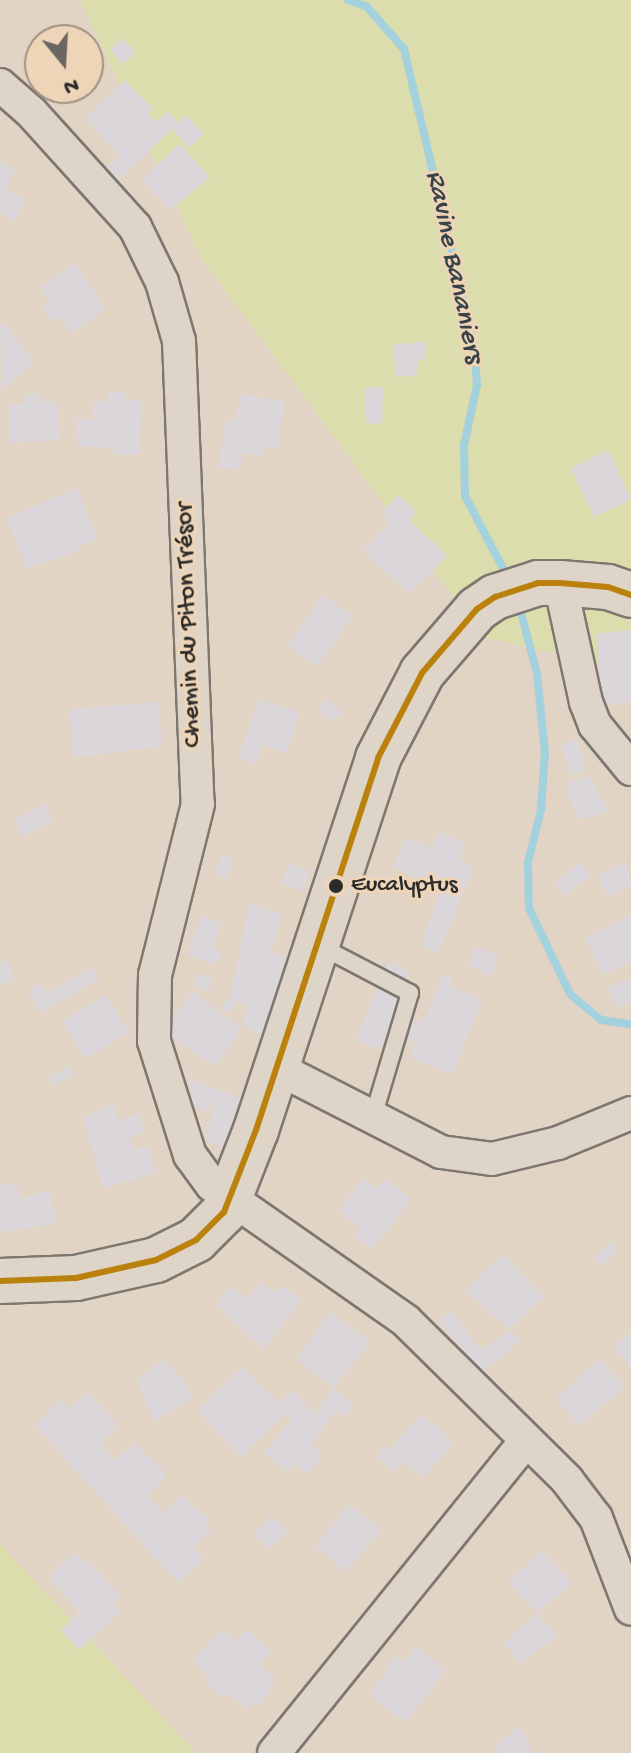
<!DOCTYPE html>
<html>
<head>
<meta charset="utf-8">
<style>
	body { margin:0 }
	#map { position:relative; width:631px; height:1753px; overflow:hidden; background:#e2d4c4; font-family:"Gochi Hand",sans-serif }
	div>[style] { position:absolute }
	.green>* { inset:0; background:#dcddac }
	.stream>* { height:8px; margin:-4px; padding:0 4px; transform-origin:4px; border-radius:4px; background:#a3d1de }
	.building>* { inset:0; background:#dbd6d9 }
	.roads { filter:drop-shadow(2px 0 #7d7770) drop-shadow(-2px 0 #7d7770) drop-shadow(0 2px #7d7770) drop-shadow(0 -2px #7d7770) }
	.lane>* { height:16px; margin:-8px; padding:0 8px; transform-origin:8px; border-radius:8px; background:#ded4c8 }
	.street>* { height:32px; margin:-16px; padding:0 16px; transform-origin:16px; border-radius:16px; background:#ded4c8 }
	.secondary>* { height:44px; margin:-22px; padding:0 22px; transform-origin:22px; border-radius:22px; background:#ded4c8 }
	.bus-1>* { height:6px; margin:-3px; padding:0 3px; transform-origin:3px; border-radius:3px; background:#ba810d }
	.dots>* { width:22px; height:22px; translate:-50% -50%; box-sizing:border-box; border:4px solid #efd5b7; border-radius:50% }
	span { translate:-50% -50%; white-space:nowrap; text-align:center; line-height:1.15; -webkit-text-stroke:6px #efd5b7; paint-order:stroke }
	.bus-label { font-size:24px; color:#2b2b2b }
	.left { translate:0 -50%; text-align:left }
	.street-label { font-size:26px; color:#2b2b2b }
	.water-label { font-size:28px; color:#394448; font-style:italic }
	.north { position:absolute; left:24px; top:24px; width:80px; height:80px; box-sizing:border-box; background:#efd5b7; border:2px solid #a1917f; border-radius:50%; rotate:162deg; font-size:22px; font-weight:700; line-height:32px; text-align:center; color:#2b2b2b }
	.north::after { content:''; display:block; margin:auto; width:28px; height:36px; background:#6b6661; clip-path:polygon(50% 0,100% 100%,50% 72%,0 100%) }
</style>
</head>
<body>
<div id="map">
	<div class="green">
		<i style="clip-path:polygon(80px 0,631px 0,631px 669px,483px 637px,201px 258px)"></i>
		<i style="clip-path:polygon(0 1544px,196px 1753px,0 1753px)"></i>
	</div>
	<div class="stream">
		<i style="left:348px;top:0;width:20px;rotate:20deg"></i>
		<i style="left:367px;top:7px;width:56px;rotate:48.6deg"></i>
		<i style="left:404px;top:49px;width:308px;rotate:76.7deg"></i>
		<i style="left:475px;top:349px;width:36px;rotate:87deg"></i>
		<i style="left:477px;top:385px;width:61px;rotate:102.2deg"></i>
		<i style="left:464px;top:445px;width:51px;rotate:88.9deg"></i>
		<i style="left:465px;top:496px;width:93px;rotate:62.3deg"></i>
		<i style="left:518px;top:601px;width:75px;rotate:75.4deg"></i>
		<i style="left:537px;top:674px;width:79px;rotate:84.2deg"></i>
		<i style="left:545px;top:753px;width:57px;rotate:94deg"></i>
		<i style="left:541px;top:810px;width:54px;rotate:104deg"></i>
		<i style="left:528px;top:862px;width:46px;rotate:88.8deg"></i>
		<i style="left:529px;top:908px;width:95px;rotate:64.5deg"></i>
		<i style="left:570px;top:994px;width:40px;rotate:40deg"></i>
		<i style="left:601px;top:1020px;width:30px;rotate:8deg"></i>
	</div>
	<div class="building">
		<i style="clip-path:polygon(122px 38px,135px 52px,123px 64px,110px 50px)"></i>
		<i style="clip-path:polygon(125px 80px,153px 109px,148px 114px,156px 122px,168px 111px,178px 123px,186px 115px,204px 134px,189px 148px,172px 129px,119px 180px,107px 167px,120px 155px,85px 118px)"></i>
		<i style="clip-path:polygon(179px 144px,210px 177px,170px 210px,142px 180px)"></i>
		<i style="clip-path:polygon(0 161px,15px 170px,6px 188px,27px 200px,14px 222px,0 212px)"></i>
		<i style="clip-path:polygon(75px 263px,106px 309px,71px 334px,60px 316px,51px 322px,41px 308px,50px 303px,40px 288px)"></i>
		<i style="clip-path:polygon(5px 323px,35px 362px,2px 391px,0 327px)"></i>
		<i style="clip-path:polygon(425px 342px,425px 359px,417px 360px,418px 375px,395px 377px,394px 344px)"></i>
		<i style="clip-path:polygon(366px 387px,383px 388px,382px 424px,365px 423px)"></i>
		<i style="clip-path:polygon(126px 392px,126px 400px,142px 400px,139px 454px,114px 455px,113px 448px,78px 446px,76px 419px,93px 419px,93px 402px,108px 401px,108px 393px)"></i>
		<i style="clip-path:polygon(42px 393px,42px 402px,58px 402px,59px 440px,10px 443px,9px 404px,24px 404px,23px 395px)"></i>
		<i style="clip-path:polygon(240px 394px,285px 401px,277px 448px,265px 447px,263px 456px,243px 453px,240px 470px,218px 467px,226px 420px,235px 422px)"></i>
		<i style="clip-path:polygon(608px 450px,631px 499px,594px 517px,571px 468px)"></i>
		<i style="clip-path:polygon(77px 488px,97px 539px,77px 547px,79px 551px,27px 568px,6px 518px)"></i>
		<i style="clip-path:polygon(398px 495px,417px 512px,409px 520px,447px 555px,410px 594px,363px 551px,390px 521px,381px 513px)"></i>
		<i style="clip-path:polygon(323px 595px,353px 616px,317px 667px,287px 646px)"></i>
		<i style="clip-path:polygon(631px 630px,631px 702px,603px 705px,596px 634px)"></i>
		<i style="clip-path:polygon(327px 698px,342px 713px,332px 723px,316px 708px)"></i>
		<i style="clip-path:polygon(259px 699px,300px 713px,286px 753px,263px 745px,256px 764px,238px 758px)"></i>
		<i style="clip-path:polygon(159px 702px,162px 746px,73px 758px,69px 709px)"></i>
		<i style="clip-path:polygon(577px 740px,586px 771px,570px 775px,561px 744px)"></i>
		<i style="clip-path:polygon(590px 776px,609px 812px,577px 820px,565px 784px)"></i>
		<i style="clip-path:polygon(45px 804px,54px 821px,23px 837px,14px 820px)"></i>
		<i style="clip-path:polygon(439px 832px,466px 843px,459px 859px,474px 865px,439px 953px,421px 946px,440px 891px,393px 867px,405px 838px,432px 848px)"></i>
		<i style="clip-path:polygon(222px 855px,234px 859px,227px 879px,215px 875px)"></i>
		<i style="clip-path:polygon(580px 862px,591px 875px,565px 896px,555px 883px)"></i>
		<i style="clip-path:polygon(626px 862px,631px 886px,608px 896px,598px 876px)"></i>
		<i style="clip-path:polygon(288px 863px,310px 871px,303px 891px,281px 883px)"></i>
		<i style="clip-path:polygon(249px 902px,283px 915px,270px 952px,289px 958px,263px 1034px,243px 1026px,247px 1005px,237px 1001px,232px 1013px,221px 1009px,226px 998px,230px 999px)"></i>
		<i style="clip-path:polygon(631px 915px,631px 961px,603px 975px,585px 938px)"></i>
		<i style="clip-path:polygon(201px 916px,222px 923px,213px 948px,222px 951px,217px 965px,187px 955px)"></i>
		<i style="clip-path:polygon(476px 947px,499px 956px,492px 976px,468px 966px)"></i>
		<i style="clip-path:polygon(8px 960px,15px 980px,0 986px,0 963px)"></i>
		<i style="clip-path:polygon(387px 962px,411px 972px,395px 1012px,423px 1023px,443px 974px,453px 978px,450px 986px,483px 1000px,452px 1075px,410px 1057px,415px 1043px,387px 1033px,380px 1050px,356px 1041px)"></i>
		<i style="clip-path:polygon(92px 967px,100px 978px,40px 1013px,27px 991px,40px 983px,46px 993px)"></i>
		<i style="clip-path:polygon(197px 973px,213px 979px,208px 992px,193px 986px)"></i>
		<i style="clip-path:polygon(631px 977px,631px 1001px,617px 1008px,607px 988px)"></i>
		<i style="clip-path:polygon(193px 991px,241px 1029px,216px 1067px,171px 1037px,169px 1024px)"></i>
		<i style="clip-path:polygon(106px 995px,129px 1032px,85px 1059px,62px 1021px)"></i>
		<i style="clip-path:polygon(69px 1065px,74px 1074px,53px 1086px,49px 1077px)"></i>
		<i style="clip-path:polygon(188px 1079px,240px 1098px,223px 1148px,205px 1140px,215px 1100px,207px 1111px,194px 1107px)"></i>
		<i style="clip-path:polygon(113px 1103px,118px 1120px,139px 1114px,144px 1133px,129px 1137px,133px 1150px,148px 1146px,156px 1173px,103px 1188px,83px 1117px)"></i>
		<i style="clip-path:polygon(364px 1178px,377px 1189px,385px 1179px,412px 1199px,372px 1249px,354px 1235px,360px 1228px,338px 1210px)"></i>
		<i style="clip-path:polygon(16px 1182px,20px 1198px,49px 1191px,57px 1224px,0 1232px,0 1186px)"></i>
		<i style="clip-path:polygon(611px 1241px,619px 1250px,602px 1266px,594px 1257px)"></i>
		<i style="clip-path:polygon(503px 1254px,544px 1297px,509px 1329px,464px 1290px)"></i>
		<i style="clip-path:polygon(261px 1282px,274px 1293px,282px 1285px,302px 1300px,263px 1349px,216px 1305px,231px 1286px,247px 1299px)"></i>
		<i style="clip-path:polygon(450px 1311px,481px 1349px,511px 1330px,520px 1341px,482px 1372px,438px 1320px)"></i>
		<i style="clip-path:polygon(331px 1312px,370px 1342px,334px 1388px,296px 1359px)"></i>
		<i style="clip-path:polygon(631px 1332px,631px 1368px,613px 1347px)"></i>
		<i style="clip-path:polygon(165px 1359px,194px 1396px,154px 1422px,137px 1380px)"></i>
		<i style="clip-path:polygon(600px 1359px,625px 1386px,579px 1426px,555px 1399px)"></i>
		<i style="clip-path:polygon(243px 1366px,278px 1403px,293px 1389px,314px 1414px,334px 1388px,354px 1407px,345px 1417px,337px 1410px,311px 1443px,323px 1455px,309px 1474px,294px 1463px,287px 1472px,264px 1453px,292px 1418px,287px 1412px,240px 1457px,197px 1410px)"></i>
		<i style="clip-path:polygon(88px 1392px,119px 1426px,100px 1443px,115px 1460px,134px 1443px,162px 1468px,166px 1478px,147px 1495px,163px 1512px,181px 1495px,209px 1519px,205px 1522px,212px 1530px,194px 1546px,205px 1559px,178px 1583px,34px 1424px,61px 1400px,69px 1409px)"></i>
		<i style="clip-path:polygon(421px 1414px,454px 1442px,423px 1478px,403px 1462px,394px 1472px,376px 1457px,385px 1446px,390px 1450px)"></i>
		<i style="clip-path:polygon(349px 1504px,381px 1530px,346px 1572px,315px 1546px)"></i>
		<i style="clip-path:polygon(271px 1515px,288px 1530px,269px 1549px,253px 1534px)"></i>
		<i style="clip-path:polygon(542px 1550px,572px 1583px,537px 1613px,508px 1581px)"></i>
		<i style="clip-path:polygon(73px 1554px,91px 1564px,121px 1596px,113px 1603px,121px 1611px,79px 1650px,61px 1630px,78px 1613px,75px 1606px,48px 1577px)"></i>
		<i style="clip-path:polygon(537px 1613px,558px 1637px,520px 1663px,504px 1643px)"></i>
		<i style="clip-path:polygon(222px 1629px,235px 1641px,247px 1629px,271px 1653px,260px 1665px,276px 1679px,261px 1706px,255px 1701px,247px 1710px,228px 1693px,222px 1699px,203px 1680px,208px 1674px,193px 1660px)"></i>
		<i style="clip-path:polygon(416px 1646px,446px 1671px,405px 1723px,370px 1695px,396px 1656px,404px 1662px)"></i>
		<i style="clip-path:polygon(520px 1725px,532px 1753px,498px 1753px,493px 1747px)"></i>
	</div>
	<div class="roads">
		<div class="lane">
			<i style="left:318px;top:945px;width:104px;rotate:27.6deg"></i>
			<i style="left:410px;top:993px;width:129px;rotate:106.6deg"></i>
		</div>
		<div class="street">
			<i style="left:0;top:85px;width:41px;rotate:41.1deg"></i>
			<i style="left:31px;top:112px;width:155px;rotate:47.9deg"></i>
			<i style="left:135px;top:227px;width:61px;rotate:63.9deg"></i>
			<i style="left:162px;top:282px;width:61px;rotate:73.9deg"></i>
			<i style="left:179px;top:341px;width:463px;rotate:87.7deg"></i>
			<i style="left:198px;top:804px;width:176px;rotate:104.1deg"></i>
			<i style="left:155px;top:975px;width:66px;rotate:90.9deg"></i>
			<i style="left:154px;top:1041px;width:120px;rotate:72.5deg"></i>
			<i style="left:190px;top:1155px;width:37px;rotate:54deg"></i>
			<i style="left:212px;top:1185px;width:237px;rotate:35deg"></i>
			<i style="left:406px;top:1321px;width:226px;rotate:44.6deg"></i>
			<i style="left:567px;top:1480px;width:48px;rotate:52.7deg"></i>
			<i style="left:596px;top:1518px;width:97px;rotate:69deg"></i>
			<i style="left:560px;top:583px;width:122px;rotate:77.7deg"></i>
			<i style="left:586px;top:702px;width:25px;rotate:69deg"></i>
			<i style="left:595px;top:725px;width:57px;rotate:50.7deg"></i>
			<i style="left:275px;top:1067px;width:186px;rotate:27.1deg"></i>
			<i style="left:441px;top:1152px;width:51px;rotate:7.8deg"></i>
			<i style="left:492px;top:1159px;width:68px;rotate:-13.6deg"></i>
			<i style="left:558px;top:1143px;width:79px;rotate:-22.3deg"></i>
			<i style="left:274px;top:1753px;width:400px;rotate:-51.1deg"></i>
		</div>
		<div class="secondary">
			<i style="left:0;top:1281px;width:76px;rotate:-2.3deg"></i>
			<i style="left:76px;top:1278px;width:82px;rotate:-12.7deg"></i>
			<i style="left:156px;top:1260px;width:45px;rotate:-26.6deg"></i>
			<i style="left:196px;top:1240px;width:40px;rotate:-45deg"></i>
			<i style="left:224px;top:1212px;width:88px;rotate:-68.7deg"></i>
			<i style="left:256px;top:1130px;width:391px;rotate:-71.8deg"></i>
			<i style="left:378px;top:758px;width:96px;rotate:-62.6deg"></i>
			<i style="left:422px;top:673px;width:84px;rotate:-49.3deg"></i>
			<i style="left:477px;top:609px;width:22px;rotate:-34deg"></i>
			<i style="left:495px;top:597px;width:45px;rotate:-18deg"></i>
			<i style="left:538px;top:583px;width:22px"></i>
			<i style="left:560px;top:583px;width:48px;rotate:4.8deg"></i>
			<i style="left:608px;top:587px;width:24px;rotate:19deg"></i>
		</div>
	</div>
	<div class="bus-1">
		<i style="left:0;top:1281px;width:76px;rotate:-2.3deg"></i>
		<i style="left:76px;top:1278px;width:82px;rotate:-12.7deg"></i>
		<i style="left:156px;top:1260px;width:45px;rotate:-26.6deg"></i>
		<i style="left:196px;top:1240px;width:40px;rotate:-45deg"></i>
		<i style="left:224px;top:1212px;width:88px;rotate:-68.7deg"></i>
		<i style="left:256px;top:1130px;width:391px;rotate:-71.8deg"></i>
		<i style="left:378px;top:758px;width:96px;rotate:-62.6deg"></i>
		<i style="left:422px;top:673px;width:84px;rotate:-49.3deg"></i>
		<i style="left:477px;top:609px;width:22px;rotate:-34deg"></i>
		<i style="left:495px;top:597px;width:45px;rotate:-18deg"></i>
		<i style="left:538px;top:583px;width:22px"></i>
		<i style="left:560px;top:583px;width:48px;rotate:4.8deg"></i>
		<i style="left:608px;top:587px;width:24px;rotate:19deg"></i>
	</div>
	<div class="dots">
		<i style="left:336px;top:886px;background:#2b2b2b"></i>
	</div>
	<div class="bus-label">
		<span class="left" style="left:351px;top:886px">Eucalyptus</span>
	</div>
	<div class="street-label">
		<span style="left:190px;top:625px;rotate:-92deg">Chemin du Piton Trésor</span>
	</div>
	<div class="water-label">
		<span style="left:453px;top:267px;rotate:78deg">Ravine Bananiers</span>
	</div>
	<div class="north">N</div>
</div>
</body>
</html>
